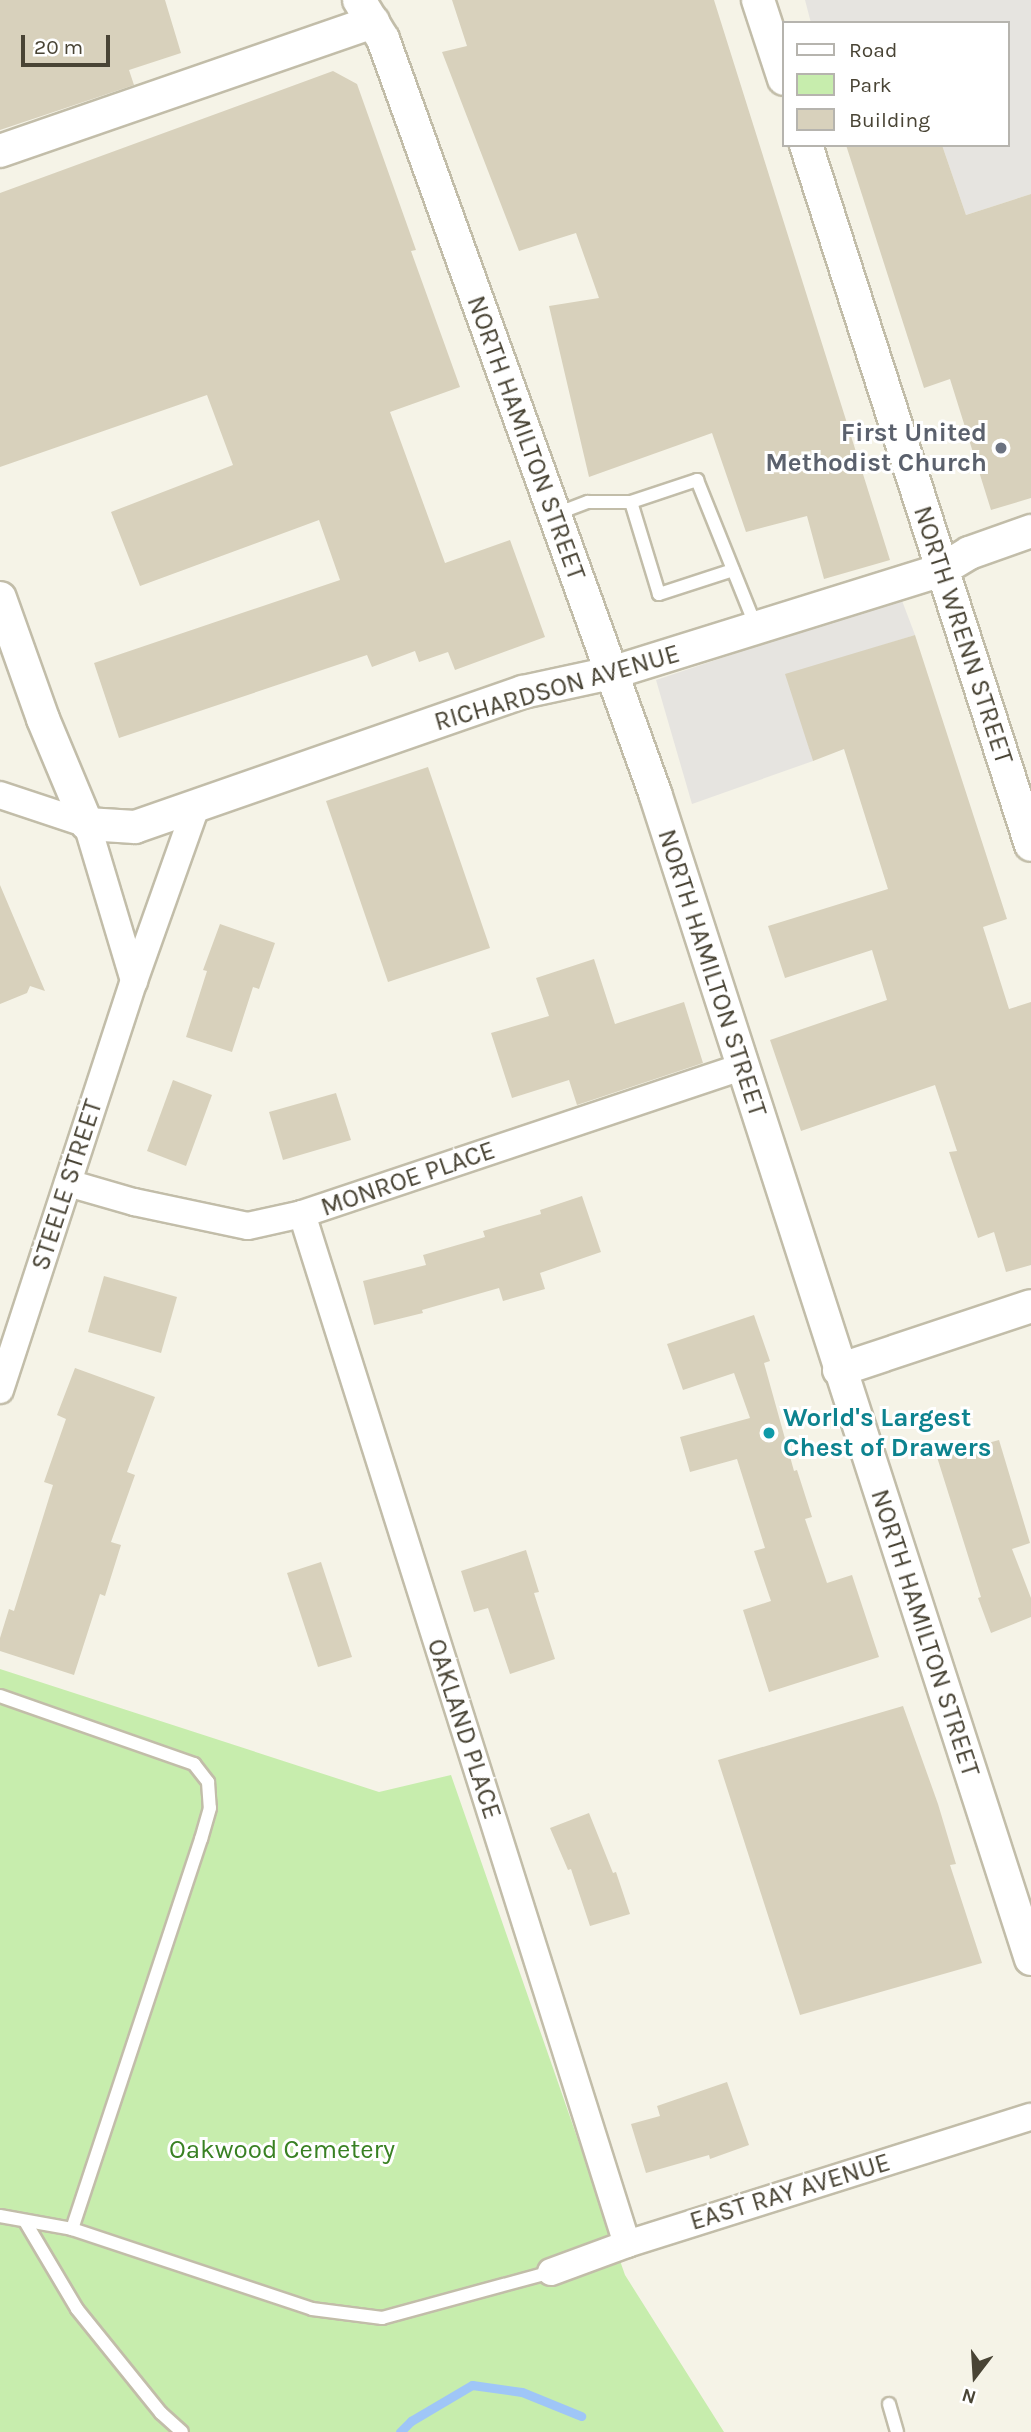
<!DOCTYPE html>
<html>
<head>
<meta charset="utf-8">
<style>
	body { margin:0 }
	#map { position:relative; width:1031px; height:2432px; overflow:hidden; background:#f5f3e7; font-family:Karla,sans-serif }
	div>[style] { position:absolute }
	.green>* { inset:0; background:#c7edad }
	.parking>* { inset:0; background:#e6e4e0 }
	.stream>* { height:9px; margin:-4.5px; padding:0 4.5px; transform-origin:4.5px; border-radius:4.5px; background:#9fc6f7 }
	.building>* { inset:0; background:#d8d1bc }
	.roads { filter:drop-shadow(2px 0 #c2bda9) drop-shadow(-2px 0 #c2bda9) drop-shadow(0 2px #c2bda9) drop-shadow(0 -2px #c2bda9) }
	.service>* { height:12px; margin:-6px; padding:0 6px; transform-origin:6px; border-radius:6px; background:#fff }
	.minor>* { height:26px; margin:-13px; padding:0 13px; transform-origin:13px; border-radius:13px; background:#fff }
	.tertiary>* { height:32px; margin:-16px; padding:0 16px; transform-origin:16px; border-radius:16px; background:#fff }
	.dots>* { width:19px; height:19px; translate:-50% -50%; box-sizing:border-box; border:4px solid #fff; border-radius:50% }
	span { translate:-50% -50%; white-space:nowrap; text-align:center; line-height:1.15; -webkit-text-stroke:6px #fff; paint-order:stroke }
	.worship-label { font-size:26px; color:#5b616d; font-weight:700 }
	.right { translate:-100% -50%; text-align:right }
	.street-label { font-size:26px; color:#494435 }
	.culture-label { font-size:26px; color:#0d838f; font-weight:700 }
	.left { translate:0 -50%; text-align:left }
	.park-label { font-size:26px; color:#398123 }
	.legend { position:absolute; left:782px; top:21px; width:228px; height:126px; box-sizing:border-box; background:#fff; border:2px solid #b6b4ae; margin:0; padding:9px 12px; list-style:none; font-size:21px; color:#494435 }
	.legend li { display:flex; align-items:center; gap:14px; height:35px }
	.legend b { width:35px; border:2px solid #b6b4ae }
	.north { position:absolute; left:940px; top:2341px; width:70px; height:70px; -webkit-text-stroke:5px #fff; paint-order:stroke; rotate:197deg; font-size:19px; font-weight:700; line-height:28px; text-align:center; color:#494435 }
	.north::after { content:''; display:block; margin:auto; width:24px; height:32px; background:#494435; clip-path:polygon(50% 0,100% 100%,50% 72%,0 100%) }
	.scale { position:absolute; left:21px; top:35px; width:89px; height:32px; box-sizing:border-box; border:4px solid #494435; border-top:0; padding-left:9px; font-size:21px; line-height:24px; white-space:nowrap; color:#494435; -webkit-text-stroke:5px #fff; paint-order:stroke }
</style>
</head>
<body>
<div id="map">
	<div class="green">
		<i style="clip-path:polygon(0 1669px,379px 1792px,451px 1775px,625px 2275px,724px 2432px,0 2432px)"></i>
	</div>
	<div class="parking">
		<i style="clip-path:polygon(805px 0,1031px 0,1031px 194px,966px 215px,942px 145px,1008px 145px,1008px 23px,811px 23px)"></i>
		<i style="clip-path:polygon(901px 598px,915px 635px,787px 675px,813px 761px,692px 804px,656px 680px)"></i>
	</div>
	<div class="stream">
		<i style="left:400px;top:2432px;width:16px;rotate:-45deg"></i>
		<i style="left:411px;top:2421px;width:71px;rotate:-30.5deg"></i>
		<i style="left:472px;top:2385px;width:50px;rotate:8deg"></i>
		<i style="left:522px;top:2392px;width:64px;rotate:22.1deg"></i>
	</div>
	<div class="building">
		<i style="clip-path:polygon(0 0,165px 0,181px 53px,129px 70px,134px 85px,0 130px)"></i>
		<i style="clip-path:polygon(452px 0,714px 0,890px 560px,824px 579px,807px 516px,746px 532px,712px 433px,589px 477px,549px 306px,599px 298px,576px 233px,519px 251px,442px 52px,467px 46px)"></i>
		<i style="clip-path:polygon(333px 71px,357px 84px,416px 250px,411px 251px,460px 387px,390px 412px,445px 563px,510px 540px,545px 637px,455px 670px,448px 652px,419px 662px,415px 651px,372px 667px,367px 655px,119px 738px,94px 663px,340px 580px,319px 520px,140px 586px,111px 512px,233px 465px,207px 395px,0 467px,0 193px)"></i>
		<i style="clip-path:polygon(846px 145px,942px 145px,966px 215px,1031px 194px,1031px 498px,991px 510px,950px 379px,924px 388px)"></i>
		<i style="clip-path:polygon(915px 635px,1007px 919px,983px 927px,1009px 1009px,1031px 1002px,1031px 1265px,1006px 1272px,994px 1232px,978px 1238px,949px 1152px,957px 1151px,935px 1085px,801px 1131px,770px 1040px,887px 1000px,872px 950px,785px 978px,768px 926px,888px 889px,844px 749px,813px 761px,785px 674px)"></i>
		<i style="clip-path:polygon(428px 767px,490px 948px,388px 982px,326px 801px)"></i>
		<i style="clip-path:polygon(0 885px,45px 991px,30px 986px,27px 993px,0 1004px)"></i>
		<i style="clip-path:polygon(220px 924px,275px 943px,259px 989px,253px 987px,232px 1052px,186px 1037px,207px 971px,203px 970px)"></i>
		<i style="clip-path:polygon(594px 959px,615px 1024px,684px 1002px,703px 1063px,577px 1105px,569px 1080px,512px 1098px,491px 1033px,549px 1016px,536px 978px)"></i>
		<i style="clip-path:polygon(173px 1080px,212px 1095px,186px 1166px,147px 1151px)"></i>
		<i style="clip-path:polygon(336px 1093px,351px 1140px,283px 1160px,269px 1112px)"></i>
		<i style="clip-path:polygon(582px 1196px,601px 1252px,540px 1273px,545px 1289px,503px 1301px,499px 1288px,422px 1310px,423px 1313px,374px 1325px,363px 1281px,426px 1265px,423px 1255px,485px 1237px,483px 1231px,541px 1214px,540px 1210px)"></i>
		<i style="clip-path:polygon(104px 1276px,177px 1297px,161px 1353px,88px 1332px)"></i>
		<i style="clip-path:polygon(754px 1315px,770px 1361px,764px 1363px,794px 1471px,797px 1470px,812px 1517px,805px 1519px,827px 1583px,852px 1575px,879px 1657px,769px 1692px,743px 1610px,771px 1601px,754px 1551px,765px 1548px,737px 1459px,690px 1472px,680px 1437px,750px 1418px,734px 1373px,683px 1390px,667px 1344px)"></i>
		<i style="clip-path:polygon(75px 1368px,155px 1397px,127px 1472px,135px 1475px,111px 1542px,121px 1545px,105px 1596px,100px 1594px,74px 1675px,0 1651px,0 1638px,9px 1609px,14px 1611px,53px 1485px,44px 1482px,66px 1419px,57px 1415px)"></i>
		<i style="clip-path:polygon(999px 1440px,1030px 1543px,1012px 1549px,1031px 1598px,1031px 1617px,991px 1633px,978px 1598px,981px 1597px,937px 1457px)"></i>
		<i style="clip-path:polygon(526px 1550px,539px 1592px,534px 1593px,555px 1659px,510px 1674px,488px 1608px,474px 1612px,461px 1571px)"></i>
		<i style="clip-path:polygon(321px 1562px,352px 1657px,318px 1667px,287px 1573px)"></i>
		<i style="clip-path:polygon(903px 1706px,938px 1804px,956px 1864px,950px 1865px,982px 1963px,800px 2015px,718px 1760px)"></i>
		<i style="clip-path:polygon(589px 1813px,613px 1873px,616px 1872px,630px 1914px,590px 1926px,571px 1869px,568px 1870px,550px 1828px)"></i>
		<i style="clip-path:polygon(727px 2082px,749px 2145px,710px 2159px,709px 2155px,646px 2173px,631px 2124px,660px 2116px,657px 2106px)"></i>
	</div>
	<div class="roads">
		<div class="service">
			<i style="left:556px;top:514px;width:34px;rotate:-21deg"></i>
			<i style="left:588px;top:502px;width:43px"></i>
			<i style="left:733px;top:570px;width:78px;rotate:162deg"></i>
			<i style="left:659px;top:594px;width:96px;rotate:-106.9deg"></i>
			<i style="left:631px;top:502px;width:70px;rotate:-18.4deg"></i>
			<i style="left:697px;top:480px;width:158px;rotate:68.1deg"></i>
			<i style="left:0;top:1696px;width:206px;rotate:19.3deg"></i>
			<i style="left:194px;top:1764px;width:23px;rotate:52deg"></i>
			<i style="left:208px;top:1782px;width:26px;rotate:86deg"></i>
			<i style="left:210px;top:1808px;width:32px;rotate:106deg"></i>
			<i style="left:201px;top:1839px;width:411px;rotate:108.3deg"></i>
			<i style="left:0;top:2216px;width:73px;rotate:10.2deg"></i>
			<i style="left:72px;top:2229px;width:253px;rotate:18.4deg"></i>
			<i style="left:312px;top:2309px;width:71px;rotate:7.3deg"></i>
			<i style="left:382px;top:2318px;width:175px;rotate:-15.2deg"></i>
			<i style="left:26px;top:2223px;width:100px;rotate:59.3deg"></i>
			<i style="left:77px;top:2309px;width:134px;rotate:51.1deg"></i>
			<i style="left:161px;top:2413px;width:28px;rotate:42deg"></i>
			<i style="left:889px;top:2404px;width:29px;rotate:74deg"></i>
		</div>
		<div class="minor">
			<i style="left:0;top:795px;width:92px;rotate:18.4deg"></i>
			<i style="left:87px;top:824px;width:164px;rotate:73.3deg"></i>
			<i style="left:68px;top:1183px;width:69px;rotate:16.1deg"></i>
			<i style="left:134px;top:1202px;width:116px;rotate:11.9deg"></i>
			<i style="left:248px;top:1226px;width:55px;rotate:-12.5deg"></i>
			<i style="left:302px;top:1214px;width:463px;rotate:-18.5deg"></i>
			<i style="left:302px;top:1214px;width:1080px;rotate:72.49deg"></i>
			<i style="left:0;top:1390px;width:430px;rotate:-71.9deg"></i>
			<i style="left:134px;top:981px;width:185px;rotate:-70.4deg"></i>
			<i style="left:551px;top:2272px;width:81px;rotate:-20.2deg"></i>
			<i style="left:627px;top:2244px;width:423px;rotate:-17.5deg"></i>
		</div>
		<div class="tertiary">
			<i style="left:359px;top:0;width:46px;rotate:58.4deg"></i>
			<i style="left:383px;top:39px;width:802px;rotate:70.16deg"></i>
			<i style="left:655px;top:793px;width:1225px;rotate:72.13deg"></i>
			<i style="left:758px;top:0;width:83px;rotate:71.8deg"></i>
			<i style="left:806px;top:145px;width:735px;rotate:72.18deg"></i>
			<i style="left:0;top:151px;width:395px;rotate:-19.1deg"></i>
			<i style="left:0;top:598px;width:128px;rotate:70.4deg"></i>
			<i style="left:43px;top:719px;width:114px;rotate:67.3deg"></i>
			<i style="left:87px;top:824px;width:48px;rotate:3.6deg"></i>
			<i style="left:135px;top:827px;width:411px;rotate:-19.2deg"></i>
			<i style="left:523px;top:692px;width:90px;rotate:-12.2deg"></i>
			<i style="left:611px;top:673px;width:346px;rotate:-17.3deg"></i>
			<i style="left:941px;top:570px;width:33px;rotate:-31deg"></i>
			<i style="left:969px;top:553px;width:66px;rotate:-19.5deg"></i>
			<i style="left:839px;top:1370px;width:202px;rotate:-18.4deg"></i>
		</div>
	</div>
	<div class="dots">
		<i style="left:1001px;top:448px;background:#6b7280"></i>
		<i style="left:769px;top:1433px;background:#0f9aa8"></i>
	</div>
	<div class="worship-label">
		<span class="right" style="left:987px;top:448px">First United<br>Methodist Church</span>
	</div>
	<div class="street-label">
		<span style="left:526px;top:438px;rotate:70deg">NORTH HAMILTON STREET</span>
		<span style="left:963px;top:635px;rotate:72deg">NORTH WRENN STREET</span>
		<span style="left:557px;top:688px;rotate:-16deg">RICHARDSON AVENUE</span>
		<span style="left:712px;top:973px;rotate:72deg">NORTH HAMILTON STREET</span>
		<span style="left:408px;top:1179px;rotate:-19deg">MONROE PLACE</span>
		<span style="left:67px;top:1185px;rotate:-72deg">STEELE STREET</span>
		<span style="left:925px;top:1633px;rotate:72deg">NORTH HAMILTON STREET</span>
		<span style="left:464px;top:1729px;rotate:72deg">OAKLAND PLACE</span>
		<span style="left:790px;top:2192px;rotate:-17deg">EAST RAY AVENUE</span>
	</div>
	<div class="culture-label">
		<span class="left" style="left:783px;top:1433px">World's Largest<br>Chest of Drawers</span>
	</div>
	<div class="park-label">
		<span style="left:282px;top:2150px">Oakwood Cemetery</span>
	</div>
	<ul class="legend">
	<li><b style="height:9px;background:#fff"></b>Road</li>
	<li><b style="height:19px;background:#c7edad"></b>Park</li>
	<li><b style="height:19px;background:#d8d1bc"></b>Building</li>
	</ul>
	<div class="north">N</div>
	<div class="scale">20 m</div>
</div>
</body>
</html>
